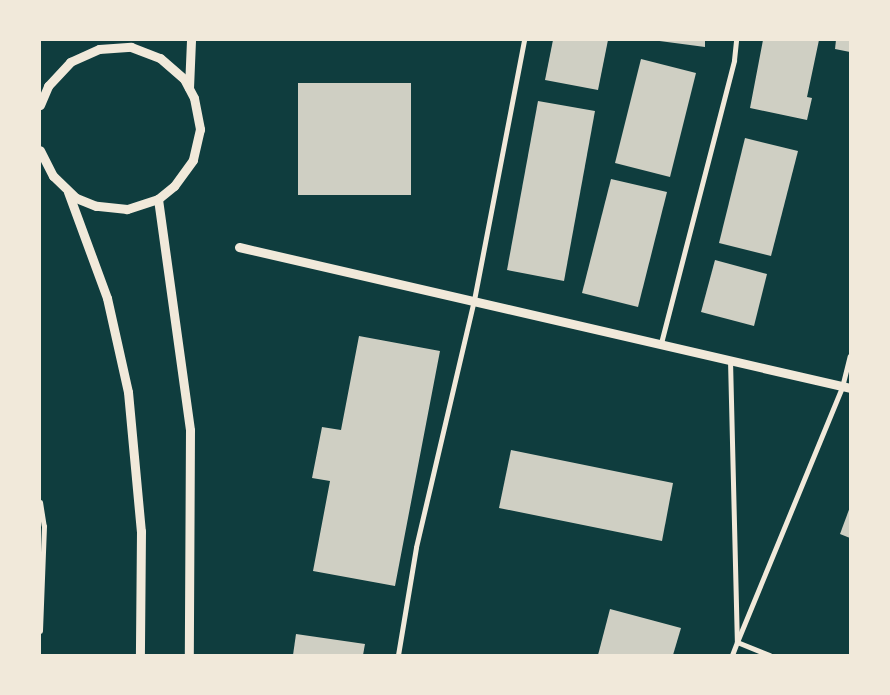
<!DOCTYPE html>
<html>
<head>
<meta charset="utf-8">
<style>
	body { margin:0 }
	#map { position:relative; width:890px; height:695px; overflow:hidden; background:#0f3d3e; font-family:"Source Serif 4",serif }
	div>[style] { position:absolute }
	.building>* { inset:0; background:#cfcfc3 }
	.minor>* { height:5px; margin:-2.5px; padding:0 2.5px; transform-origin:2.5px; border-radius:2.5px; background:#f1e9da }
	.tertiary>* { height:9px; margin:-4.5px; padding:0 4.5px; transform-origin:4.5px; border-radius:4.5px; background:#f1e9da }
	span { translate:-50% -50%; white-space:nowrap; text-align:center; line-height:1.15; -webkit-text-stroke:5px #f1e9da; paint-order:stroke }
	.frame { position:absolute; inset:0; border:41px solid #f1e9da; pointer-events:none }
</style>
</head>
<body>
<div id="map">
	<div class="building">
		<i style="clip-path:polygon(553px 40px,608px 40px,598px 90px,545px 80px)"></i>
		<i style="clip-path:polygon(652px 40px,705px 40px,705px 47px)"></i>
		<i style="clip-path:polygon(763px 40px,819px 40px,807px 97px,812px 98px,807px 120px,750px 108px)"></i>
		<i style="clip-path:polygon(836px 40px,850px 40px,850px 52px,835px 49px)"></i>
		<i style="clip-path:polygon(641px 59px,696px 73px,670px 177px,615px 163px)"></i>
		<i style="clip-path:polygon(298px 83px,411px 83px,411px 195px,298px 195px)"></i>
		<i style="clip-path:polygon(538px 101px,595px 111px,564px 281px,507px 270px)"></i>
		<i style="clip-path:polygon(745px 138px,798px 151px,771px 256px,719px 243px)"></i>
		<i style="clip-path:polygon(611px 179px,667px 192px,638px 307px,582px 293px)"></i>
		<i style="clip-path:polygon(715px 260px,767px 274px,754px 326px,701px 312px)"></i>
		<i style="clip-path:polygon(359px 336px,440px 351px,395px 586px,313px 571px,330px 481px,312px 478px,322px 427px,341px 430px)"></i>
		<i style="clip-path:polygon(511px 450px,673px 483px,662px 541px,499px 508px)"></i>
		<i style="clip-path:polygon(850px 507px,850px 538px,840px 534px)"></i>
		<i style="clip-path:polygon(610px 609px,681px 628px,673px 655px,598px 655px)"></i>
		<i style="clip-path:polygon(296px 634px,365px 644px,363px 655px,293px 655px)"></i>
	</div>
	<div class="minor">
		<i style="left:661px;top:343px;width:292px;rotate:-75.5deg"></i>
		<i style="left:734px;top:60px;width:20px;rotate:-84deg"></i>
		<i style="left:730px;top:360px;width:282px;rotate:88.6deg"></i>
		<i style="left:737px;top:642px;width:276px;rotate:-67.6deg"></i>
		<i style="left:842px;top:387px;width:32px;rotate:-76deg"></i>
		<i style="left:40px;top:502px;width:24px;rotate:81deg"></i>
		<i style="left:44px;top:526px;width:105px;rotate:92.2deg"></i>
		<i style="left:398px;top:655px;width:109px;rotate:-80.5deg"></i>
		<i style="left:416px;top:547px;width:254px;rotate:-76.8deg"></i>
		<i style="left:474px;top:300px;width:265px;rotate:-79.1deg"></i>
		<i style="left:732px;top:655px;width:14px;rotate:-69deg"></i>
		<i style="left:737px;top:642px;width:35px;rotate:22deg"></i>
	</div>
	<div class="tertiary">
		<i style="left:189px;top:88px;width:48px;rotate:-87.6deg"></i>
		<i style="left:40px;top:105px;width:21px;rotate:-67deg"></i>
		<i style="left:48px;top:86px;width:33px;rotate:-47deg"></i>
		<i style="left:70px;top:62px;width:32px;rotate:-24deg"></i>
		<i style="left:99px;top:49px;width:32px;rotate:-4deg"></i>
		<i style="left:131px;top:47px;width:31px;rotate:21deg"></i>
		<i style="left:160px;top:58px;width:32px;rotate:41deg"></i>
		<i style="left:184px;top:79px;width:21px;rotate:62deg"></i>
		<i style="left:194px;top:98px;width:32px;rotate:79deg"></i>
		<i style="left:200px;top:129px;width:32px;rotate:103deg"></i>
		<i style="left:193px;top:160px;width:32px;rotate:126deg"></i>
		<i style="left:174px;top:186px;width:21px;rotate:141deg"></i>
		<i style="left:158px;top:199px;width:33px;rotate:162deg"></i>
		<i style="left:127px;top:209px;width:31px;rotate:-174deg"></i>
		<i style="left:96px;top:206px;width:22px;rotate:-158deg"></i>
		<i style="left:76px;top:198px;width:32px;rotate:-136deg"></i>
		<i style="left:53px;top:176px;width:29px;rotate:-117deg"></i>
		<i style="left:68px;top:192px;width:113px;rotate:69.8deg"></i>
		<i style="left:107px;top:298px;width:96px;rotate:77.4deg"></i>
		<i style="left:128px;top:392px;width:140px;rotate:84.7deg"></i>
		<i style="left:141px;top:531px;width:124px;rotate:90.5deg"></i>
		<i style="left:158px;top:199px;width:233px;rotate:82.1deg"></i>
		<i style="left:190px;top:430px;width:225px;rotate:90.3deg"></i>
		<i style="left:239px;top:247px;width:627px;rotate:12.99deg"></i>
	</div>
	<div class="frame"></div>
</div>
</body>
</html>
